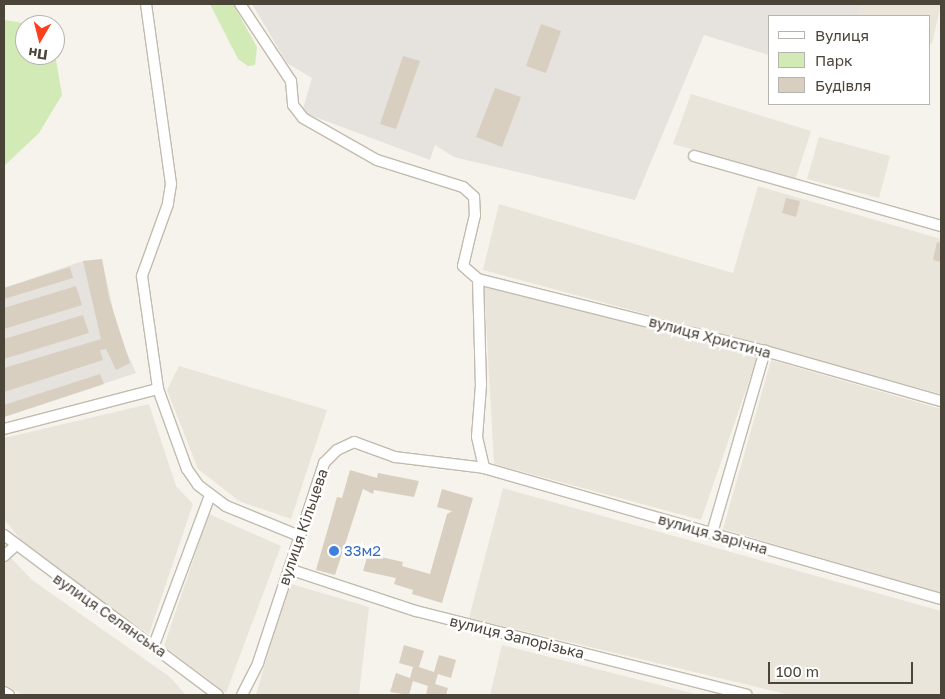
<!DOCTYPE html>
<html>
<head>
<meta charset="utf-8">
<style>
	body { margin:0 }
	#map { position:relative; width:945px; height:699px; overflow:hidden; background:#f6f3ec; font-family:"Golos Text",sans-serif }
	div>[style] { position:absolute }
	.residential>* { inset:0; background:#eae5da }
	.industrial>* { inset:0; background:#e6e2dd }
	.green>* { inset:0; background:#d2eab5 }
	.building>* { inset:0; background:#d8cfc1 }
	.roads { filter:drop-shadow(1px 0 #c2bbae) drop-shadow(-1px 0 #c2bbae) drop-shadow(0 1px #c2bbae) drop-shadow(0 -1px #c2bbae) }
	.street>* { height:10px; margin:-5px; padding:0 5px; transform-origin:5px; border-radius:5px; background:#fff }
	.dots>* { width:14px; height:14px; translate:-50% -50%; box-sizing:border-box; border:2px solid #fff; border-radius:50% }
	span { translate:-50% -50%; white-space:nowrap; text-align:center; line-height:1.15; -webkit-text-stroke:5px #fff; paint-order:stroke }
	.street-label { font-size:15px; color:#4b4439 }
	.shop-label { font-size:15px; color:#366cbe }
	.left { translate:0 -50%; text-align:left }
	.frame { position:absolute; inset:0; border:5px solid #4b4439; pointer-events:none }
	.legend { position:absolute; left:768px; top:15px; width:162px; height:90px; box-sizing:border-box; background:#fff; border:1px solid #b7b4b0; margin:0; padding:6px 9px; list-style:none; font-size:15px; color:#4b4439 }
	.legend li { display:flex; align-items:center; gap:10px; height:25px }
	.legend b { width:25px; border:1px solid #b7b4b0 }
	.north { position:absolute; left:15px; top:15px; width:50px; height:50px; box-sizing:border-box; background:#fff; border:1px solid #b7b4b0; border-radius:50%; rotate:188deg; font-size:14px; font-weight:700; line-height:20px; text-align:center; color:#4b4439 }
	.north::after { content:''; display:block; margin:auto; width:18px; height:22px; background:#fc3f1d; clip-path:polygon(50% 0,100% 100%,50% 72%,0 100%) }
	.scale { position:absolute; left:768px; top:662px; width:145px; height:22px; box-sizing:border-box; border:2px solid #4b4439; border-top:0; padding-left:6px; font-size:15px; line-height:18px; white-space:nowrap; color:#4b4439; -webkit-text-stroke:4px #fff; paint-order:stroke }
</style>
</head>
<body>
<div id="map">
	<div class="residential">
		<i style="clip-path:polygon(862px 4px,941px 4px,932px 44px,929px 43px,929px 16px,858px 16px)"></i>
		<i style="clip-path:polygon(691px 94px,811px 131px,795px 180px,673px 144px)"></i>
		<i style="clip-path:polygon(819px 137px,890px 156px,879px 198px,807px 179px)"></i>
		<i style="clip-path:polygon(758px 186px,941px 239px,941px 394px,483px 270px,499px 204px,733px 273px)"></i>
		<i style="clip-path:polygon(484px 286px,758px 355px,701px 520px,494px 464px)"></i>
		<i style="clip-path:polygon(771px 360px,941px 409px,941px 593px,723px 529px)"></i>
		<i style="clip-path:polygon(179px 366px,327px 410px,291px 519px,239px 501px,198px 469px,167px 390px)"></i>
		<i style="clip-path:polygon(149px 404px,176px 486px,193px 504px,149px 634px,74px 583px,21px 540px,4px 519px,4px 438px)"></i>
		<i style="clip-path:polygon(503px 488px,941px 611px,940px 695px,790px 695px,469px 618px)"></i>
		<i style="clip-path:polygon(209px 514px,281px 546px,226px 693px,164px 646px)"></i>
		<i style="clip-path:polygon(11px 558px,32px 580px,170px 677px,186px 695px,23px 695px,4px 684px,4px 562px)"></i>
		<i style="clip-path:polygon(288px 583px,369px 607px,359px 695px,256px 695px)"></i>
		<i style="clip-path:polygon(502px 645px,699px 695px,490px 695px)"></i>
	</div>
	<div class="industrial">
		<i style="clip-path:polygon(252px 4px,862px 4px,858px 16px,769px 16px,769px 55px,704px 35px,635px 200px,454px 157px,435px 145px,430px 160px,302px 112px,312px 78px,287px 63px)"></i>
		<i style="clip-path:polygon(102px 259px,118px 332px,136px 373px,4px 417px,4px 288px,83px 261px)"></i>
	</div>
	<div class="green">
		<i style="clip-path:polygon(210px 4px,233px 4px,257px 47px,255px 65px,248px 66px,238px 59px)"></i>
		<i style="clip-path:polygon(4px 20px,36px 25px,25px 25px,25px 55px,55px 54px,62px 95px,39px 133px,4px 166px)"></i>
	</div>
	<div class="building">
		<i style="clip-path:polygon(541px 24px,561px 31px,546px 73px,526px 66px)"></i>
		<i style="clip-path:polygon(403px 56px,420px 61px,396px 129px,380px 124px)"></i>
		<i style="clip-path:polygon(495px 88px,521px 97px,502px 147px,476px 137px)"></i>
		<i style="clip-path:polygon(786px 198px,800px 201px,796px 217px,782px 213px)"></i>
		<i style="clip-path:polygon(937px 242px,941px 243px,941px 262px,933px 260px)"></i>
		<i style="clip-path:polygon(102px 259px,109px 298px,130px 363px,116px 370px,106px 349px,100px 350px,103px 360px,4px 392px,4px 368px,101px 339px,83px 261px)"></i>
		<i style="clip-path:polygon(70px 267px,73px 278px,4px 299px,4px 288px)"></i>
		<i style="clip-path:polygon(76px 286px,82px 305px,4px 329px,4px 308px)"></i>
		<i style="clip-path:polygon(83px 315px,89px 333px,4px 359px,4px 339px)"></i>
		<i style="clip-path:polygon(100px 374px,104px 384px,4px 417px,4px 405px)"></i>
		<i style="clip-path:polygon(350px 470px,377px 478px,378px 473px,419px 481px,414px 497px,374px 490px,373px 494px,363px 489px,335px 575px,316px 570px,337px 497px,342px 498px)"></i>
		<i style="clip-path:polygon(442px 489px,473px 498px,442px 603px,412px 594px,413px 590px,394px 584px,396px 578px,363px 571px,368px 554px,403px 562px,402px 566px,430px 574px,447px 514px,452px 511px,437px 507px)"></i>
		<i style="clip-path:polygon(404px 645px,424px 651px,419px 667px,434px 672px,439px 655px,456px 660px,451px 678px,438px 674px,435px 684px,448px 688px,446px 695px,426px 695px,428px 686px,413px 681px,409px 695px,390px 692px,396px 673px,410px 678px,413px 667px,399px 663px)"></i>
	</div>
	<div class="roads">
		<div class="street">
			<i style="left:146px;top:4px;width:182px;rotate:82.1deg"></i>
			<i style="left:171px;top:184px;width:20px;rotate:99deg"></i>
			<i style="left:168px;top:204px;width:77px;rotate:109.9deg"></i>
			<i style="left:142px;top:276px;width:114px;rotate:81.9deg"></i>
			<i style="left:158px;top:389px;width:85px;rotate:70.1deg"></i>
			<i style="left:187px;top:469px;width:19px;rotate:55deg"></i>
			<i style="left:198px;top:485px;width:35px;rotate:37deg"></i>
			<i style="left:226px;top:506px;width:79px;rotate:22.3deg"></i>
			<i style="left:240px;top:4px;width:92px;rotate:56.5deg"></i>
			<i style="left:291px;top:81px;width:24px;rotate:85deg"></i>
			<i style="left:293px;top:105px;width:16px;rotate:52deg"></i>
			<i style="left:303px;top:118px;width:85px;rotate:29.6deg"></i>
			<i style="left:377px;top:160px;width:90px;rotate:17.4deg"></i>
			<i style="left:463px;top:187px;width:15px;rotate:42deg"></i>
			<i style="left:474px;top:197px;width:18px;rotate:87deg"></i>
			<i style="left:475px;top:215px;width:52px;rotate:103.2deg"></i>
			<i style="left:463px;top:266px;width:20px;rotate:41deg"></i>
			<i style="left:478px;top:279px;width:106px;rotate:88.4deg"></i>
			<i style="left:481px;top:385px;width:52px;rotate:94.4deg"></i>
			<i style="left:477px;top:437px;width:32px;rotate:77deg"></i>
			<i style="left:694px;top:156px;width:257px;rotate:15.8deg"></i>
			<i style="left:478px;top:279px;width:296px;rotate:14.1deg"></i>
			<i style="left:765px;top:351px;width:183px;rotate:15.9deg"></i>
			<i style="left:4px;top:429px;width:159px;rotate:-14.6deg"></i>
			<i style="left:712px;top:533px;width:190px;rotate:-73.8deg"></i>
			<i style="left:4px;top:535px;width:267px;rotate:36.8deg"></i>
			<i style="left:4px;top:556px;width:13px;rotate:-42deg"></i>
			<i style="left:289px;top:569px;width:134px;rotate:18.3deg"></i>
			<i style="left:416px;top:611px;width:341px;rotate:14.2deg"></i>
			<i style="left:154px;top:645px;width:160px;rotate:-69.5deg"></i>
			<i style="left:4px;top:692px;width:6px;rotate:31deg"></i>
			<i style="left:242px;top:695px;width:36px;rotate:-63deg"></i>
			<i style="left:258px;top:663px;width:211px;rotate:-71.7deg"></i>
			<i style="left:324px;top:463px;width:18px;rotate:-45deg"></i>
			<i style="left:337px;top:450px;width:19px;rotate:-25deg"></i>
			<i style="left:354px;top:442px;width:44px;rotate:20.1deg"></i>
			<i style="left:395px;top:457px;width:90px;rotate:7deg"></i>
			<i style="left:484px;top:468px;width:475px;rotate:16deg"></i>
		</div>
	</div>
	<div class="dots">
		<i style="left:334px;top:551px;background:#3f7fe0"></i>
	</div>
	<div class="street-label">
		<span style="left:710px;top:337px;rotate:15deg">вулиця Христича</span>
		<span style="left:303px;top:527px;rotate:-71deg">вулиця Кільцева</span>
		<span style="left:713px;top:534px;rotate:16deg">вулиця Зарічна</span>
		<span style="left:110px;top:615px;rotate:35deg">вулиця Селянська</span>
		<span style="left:517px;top:637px;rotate:14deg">вулиця Запорізька</span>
	</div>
	<div class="shop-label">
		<span class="left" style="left:344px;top:551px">33м2</span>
	</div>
	<div class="frame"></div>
	<ul class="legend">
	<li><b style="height:6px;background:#fff"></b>Вулиця</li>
	<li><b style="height:14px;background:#d2eab5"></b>Парк</li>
	<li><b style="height:14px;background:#d8cfc1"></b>Будівля</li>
	</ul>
	<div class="north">Пн</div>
	<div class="scale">100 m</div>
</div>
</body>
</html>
